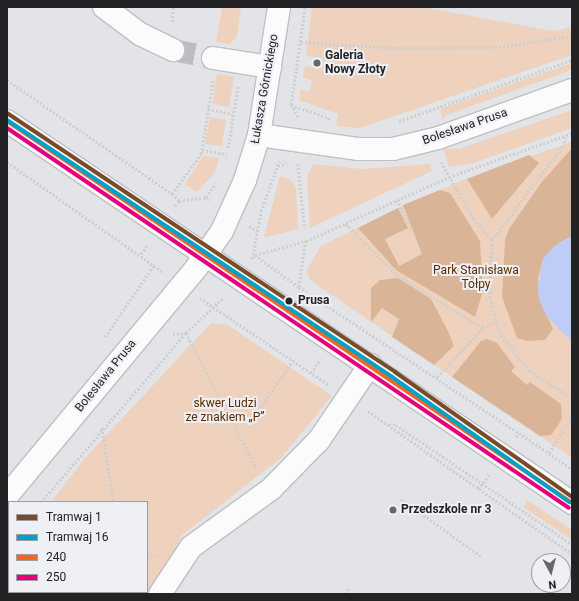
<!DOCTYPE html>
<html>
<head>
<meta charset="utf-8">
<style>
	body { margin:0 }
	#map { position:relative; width:579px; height:601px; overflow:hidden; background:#e2e4e7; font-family:Roboto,sans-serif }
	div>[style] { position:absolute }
	.green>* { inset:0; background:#efd2bd }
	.forest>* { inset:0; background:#dab497 }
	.water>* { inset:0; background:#bfccf8 }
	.minor-tunnel>* { height:22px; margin-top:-11px; transform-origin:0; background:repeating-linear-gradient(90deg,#bcbdc0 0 22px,transparent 0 33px) }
	.path>* { height:2.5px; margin-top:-1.25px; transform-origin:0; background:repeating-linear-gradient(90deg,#cecfcf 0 2px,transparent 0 4px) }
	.roads { filter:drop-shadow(1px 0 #bfc0c3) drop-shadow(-1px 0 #bfc0c3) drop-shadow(0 1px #bfc0c3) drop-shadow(0 -1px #bfc0c3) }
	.minor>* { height:22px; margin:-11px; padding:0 11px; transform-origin:11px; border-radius:11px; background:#fbfbfb }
	.bus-1>* { height:4px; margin:-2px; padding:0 2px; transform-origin:2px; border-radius:2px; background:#f26522 }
	.bus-2>* { height:4px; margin:-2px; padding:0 2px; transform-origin:2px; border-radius:2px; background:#e5007d }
	.tram-1>* { height:4px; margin:-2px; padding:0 2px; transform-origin:2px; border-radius:2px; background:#7a4b2a }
	.tram-2>* { height:4px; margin:-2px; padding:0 2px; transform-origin:2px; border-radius:2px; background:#02a2c6 }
	.dots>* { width:11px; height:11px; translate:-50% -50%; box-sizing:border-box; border:2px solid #eef0f5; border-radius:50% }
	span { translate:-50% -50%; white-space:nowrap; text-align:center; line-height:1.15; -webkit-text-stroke:4px #eef0f5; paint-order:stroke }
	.poi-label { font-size:12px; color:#222325; font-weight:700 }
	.left { translate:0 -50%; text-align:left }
	.street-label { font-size:12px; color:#222325 }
	.park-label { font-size:12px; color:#5a2c00 }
	.stop-label { font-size:12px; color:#222325; font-weight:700 }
	.frame { position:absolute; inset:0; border:8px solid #222325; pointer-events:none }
	.legend { position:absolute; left:8px; top:501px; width:140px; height:92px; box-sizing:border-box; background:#eef0f5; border:1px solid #9c9ea2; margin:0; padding:5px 7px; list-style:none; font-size:12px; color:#222325 }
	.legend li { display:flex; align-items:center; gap:8px; height:20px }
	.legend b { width:20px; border:1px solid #9c9ea2 }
	.north { position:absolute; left:531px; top:553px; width:40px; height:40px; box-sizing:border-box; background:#eef0f5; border:1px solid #9c9ea2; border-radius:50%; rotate:173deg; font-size:11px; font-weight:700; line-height:16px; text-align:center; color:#222325 }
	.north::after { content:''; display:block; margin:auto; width:14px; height:18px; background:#656769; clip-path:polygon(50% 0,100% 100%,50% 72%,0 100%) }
</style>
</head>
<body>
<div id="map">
	<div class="green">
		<i style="clip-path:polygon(222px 7px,241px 7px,237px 37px,230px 44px,216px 42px)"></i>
		<i style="clip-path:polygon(312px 7px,422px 7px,553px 31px,572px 27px,572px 55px,360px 128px,336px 126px,338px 114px,299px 100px,301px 90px,310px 91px,312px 80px,303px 78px,305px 66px,322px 68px,323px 58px,306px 56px)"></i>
		<i style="clip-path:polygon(572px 63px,572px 70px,446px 115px,443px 120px,440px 109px)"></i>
		<i style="clip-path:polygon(217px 74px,234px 77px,229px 107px,212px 104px)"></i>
		<i style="clip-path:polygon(572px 110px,572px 128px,471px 164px,449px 167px,443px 148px,459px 149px)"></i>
		<i style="clip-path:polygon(210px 117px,226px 120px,222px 146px,205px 144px)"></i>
		<i style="clip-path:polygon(572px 142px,572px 458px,317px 285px,309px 278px,307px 270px,321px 246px,398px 208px,470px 177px)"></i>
		<i style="clip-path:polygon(203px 156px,219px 158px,216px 171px,197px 192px,185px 184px)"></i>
		<i style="clip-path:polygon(313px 164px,362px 169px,430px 164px,432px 171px,310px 228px,307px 176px)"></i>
		<i style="clip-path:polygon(280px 176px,291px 180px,296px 188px,298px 229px,267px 237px,264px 237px)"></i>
		<i style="clip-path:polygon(211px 323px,228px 325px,332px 396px,281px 458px,181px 536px,176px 555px,149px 594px,7px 594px,9px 557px,9px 592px,147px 592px,147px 502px,51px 502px,85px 458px)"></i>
		<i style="clip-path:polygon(527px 500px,572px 530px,572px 540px,523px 507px)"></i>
	</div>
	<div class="forest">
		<i style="clip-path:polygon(572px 148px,572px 236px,560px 242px,543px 259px,538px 279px,539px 299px,553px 329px,545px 340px,527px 341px,517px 338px,502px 297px,505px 240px,509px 229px,541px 183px)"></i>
		<i style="clip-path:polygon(529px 155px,539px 163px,492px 219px,467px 179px)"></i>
		<i style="clip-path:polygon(440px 190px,450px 193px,480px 241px,483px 291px,475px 317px,396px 270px,358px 228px,398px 208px,408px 228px,385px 239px,399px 266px,422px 254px,403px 205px)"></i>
		<i style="clip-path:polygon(398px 278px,431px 299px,448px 331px,454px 346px,434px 365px,392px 337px,399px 319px,382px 308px,371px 322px,371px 288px,380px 280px)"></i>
		<i style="clip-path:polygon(487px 339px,497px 343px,515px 367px,511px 371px,527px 385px,530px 382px,561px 404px,562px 419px,551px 435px,540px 436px,452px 377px,481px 341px)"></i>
	</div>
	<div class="water">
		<i style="clip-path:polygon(572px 236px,572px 342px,547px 317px,539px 299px,538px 287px,543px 259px,554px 246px)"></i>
	</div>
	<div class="minor-tunnel">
		<i style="left:173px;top:50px;width:41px;rotate:11.3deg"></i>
	</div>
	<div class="path">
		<i style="left:172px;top:22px;width:15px;rotate:-86deg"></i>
		<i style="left:301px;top:42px;width:94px;rotate:3.7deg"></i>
		<i style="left:395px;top:48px;width:104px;rotate:-0.6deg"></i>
		<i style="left:499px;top:47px;width:74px;rotate:-8.6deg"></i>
		<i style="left:7px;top:80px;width:201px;rotate:34.6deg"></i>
		<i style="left:291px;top:105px;width:40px;rotate:18.9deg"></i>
		<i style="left:329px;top:118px;width:4px;rotate:90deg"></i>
		<i style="left:208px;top:109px;width:25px;rotate:11deg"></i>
		<i style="left:298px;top:117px;width:14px;rotate:-120deg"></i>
		<i style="left:291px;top:105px;width:99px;rotate:-81.9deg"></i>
		<i style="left:399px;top:121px;width:183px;rotate:-19.4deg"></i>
		<i style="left:228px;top:148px;width:63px;rotate:-80.8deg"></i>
		<i style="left:202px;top:150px;width:25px;rotate:9deg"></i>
		<i style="left:7px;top:162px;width:191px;rotate:35.2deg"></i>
		<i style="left:441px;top:162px;width:66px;rotate:59.9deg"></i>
		<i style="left:474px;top:219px;width:28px;rotate:49deg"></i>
		<i style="left:492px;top:240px;width:58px;rotate:92deg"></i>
		<i style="left:490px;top:298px;width:35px;rotate:75deg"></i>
		<i style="left:499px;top:332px;width:50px;rotate:51.5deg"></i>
		<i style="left:530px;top:371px;width:50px;rotate:32.7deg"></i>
		<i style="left:298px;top:164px;width:65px;rotate:83.9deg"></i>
		<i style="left:278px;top:166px;width:9px;rotate:-21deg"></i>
		<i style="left:206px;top:197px;width:17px;rotate:-54deg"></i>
		<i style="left:397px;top:200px;width:33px;rotate:63deg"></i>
		<i style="left:412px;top:229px;width:3px;rotate:162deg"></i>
		<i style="left:179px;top:201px;width:10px;rotate:-135deg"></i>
		<i style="left:172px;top:194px;width:49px;rotate:-54.1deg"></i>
		<i style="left:201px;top:154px;width:74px;rotate:-80.7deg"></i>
		<i style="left:175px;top:206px;width:6px;rotate:-51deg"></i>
		<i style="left:179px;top:201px;width:27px;rotate:-8deg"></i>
		<i style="left:206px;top:197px;width:5px;rotate:37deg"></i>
		<i style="left:346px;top:224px;width:71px;rotate:45deg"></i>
		<i style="left:396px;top:274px;width:102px;rotate:31.8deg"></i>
		<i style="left:249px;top:226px;width:10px;rotate:29deg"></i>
		<i style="left:492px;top:240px;width:121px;rotate:-53deg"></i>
		<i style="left:565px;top:143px;width:7px;rotate:-98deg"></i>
		<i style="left:306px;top:241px;width:47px;rotate:98.7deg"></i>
		<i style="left:299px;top:287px;width:9px;rotate:32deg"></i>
		<i style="left:141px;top:254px;width:12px;rotate:-55deg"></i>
		<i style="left:255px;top:255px;width:53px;rotate:-15.4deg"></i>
		<i style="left:306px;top:241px;width:157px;rotate:-24.1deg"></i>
		<i style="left:449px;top:177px;width:131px;rotate:-19.7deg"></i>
		<i style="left:255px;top:255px;width:54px;rotate:36deg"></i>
		<i style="left:252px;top:259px;width:49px;rotate:-79.4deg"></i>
		<i style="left:261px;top:211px;width:53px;rotate:-70.2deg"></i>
		<i style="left:200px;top:298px;width:156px;rotate:34deg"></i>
		<i style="left:326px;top:305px;width:232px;rotate:33.6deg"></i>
		<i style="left:186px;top:333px;width:153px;rotate:62.4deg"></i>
		<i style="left:173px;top:334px;width:13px;rotate:-4deg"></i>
		<i style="left:105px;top:337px;width:87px;rotate:-55.8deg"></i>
		<i style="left:311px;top:373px;width:14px;rotate:-56deg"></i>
		<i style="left:437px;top:377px;width:67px;rotate:-46.8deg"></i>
		<i style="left:483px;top:328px;width:13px;rotate:-29deg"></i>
		<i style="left:258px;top:411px;width:62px;rotate:-55.5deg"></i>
		<i style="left:368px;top:411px;width:249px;rotate:35deg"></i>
		<i style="left:389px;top:425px;width:7px"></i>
		<i style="left:396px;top:425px;width:212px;rotate:34.1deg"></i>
		<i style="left:102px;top:428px;width:75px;rotate:80.8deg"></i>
		<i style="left:516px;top:437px;width:5px;rotate:-53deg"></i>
		<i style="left:519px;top:433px;width:64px;rotate:34.2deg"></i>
		<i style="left:549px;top:453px;width:44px;rotate:-58.1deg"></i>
		<i style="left:478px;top:489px;width:18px;rotate:-52deg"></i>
		<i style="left:401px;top:499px;width:98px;rotate:35.5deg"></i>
		<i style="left:41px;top:502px;width:223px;rotate:-49.4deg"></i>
		<i style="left:186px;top:333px;width:52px;rotate:-43.5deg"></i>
		<i style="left:7px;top:544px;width:3px;rotate:-45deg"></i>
		<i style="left:147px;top:557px;width:9px;rotate:-13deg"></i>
		<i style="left:7px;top:583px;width:2px"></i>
		<i style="left:63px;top:594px;width:3px;rotate:-45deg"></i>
		<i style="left:132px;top:594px;width:2px;rotate:-90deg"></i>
		<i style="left:345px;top:594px;width:7px;rotate:-56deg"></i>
	</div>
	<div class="roads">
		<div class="minor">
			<i style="left:104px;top:7px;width:45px;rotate:36.9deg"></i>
			<i style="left:140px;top:34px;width:37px;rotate:26deg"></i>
			<i style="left:213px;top:58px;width:58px;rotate:9deg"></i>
			<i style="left:7px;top:121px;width:682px;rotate:34.06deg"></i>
			<i style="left:259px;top:135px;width:101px;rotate:8deg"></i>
			<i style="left:359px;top:149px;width:34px"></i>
			<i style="left:393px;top:149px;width:46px;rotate:-13.7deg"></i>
			<i style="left:438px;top:138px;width:142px;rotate:-19.7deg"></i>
			<i style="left:7px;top:496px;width:298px;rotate:-50.3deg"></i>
			<i style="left:197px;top:267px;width:44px;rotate:-55.2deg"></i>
			<i style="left:222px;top:231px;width:56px;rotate:-65.7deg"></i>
			<i style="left:245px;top:180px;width:47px;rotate:-72.7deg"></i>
			<i style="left:259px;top:135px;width:130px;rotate:-81.1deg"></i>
			<i style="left:160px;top:594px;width:56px;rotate:-56.6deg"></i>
			<i style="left:191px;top:547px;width:99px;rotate:-35.9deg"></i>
			<i style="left:271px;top:489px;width:69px;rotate:-45.6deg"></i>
			<i style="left:319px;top:440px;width:91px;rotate:-55.8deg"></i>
		</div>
	</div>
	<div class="bus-1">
		<i style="left:7px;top:121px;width:682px;rotate:34.06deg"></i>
	</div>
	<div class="bus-2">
		<i style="left:7px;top:128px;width:678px;rotate:34.06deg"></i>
	</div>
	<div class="tram-1">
		<i style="left:7px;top:113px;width:467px;rotate:33.7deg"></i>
		<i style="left:395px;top:372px;width:217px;rotate:35.2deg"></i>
	</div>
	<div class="tram-2">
		<i style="left:7px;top:120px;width:463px;rotate:33.7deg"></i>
		<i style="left:392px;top:377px;width:217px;rotate:35.2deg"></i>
	</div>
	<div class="dots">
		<i style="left:317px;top:63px;background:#656769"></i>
		<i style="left:289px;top:301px;background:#222325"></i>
		<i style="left:393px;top:510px;background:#656769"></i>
	</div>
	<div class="poi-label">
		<span class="left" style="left:325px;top:63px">Galeria<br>Nowy Złoty</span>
		<span class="left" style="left:401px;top:510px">Przedszkole nr 3</span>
	</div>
	<div class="street-label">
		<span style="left:265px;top:89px;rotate:-80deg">Łukasza Górnickiego</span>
		<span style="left:465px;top:127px;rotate:-19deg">Bolesława Prusa</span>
		<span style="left:106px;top:376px;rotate:-51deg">Bolesława Prusa</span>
	</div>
	<div class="park-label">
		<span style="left:476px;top:278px">Park Stanisława<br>Tołpy</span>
		<span style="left:225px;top:411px">skwer Ludzi<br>ze znakiem „P”</span>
	</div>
	<div class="stop-label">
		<span class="left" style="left:298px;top:301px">Prusa</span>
	</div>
	<div class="frame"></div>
	<ul class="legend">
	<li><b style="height:5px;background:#7a4b2a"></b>Tramwaj 1</li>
	<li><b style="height:5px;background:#02a2c6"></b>Tramwaj 16</li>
	<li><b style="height:5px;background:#f26522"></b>240</li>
	<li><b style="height:5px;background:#e5007d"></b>250</li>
	</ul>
	<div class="north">N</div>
</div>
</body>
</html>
